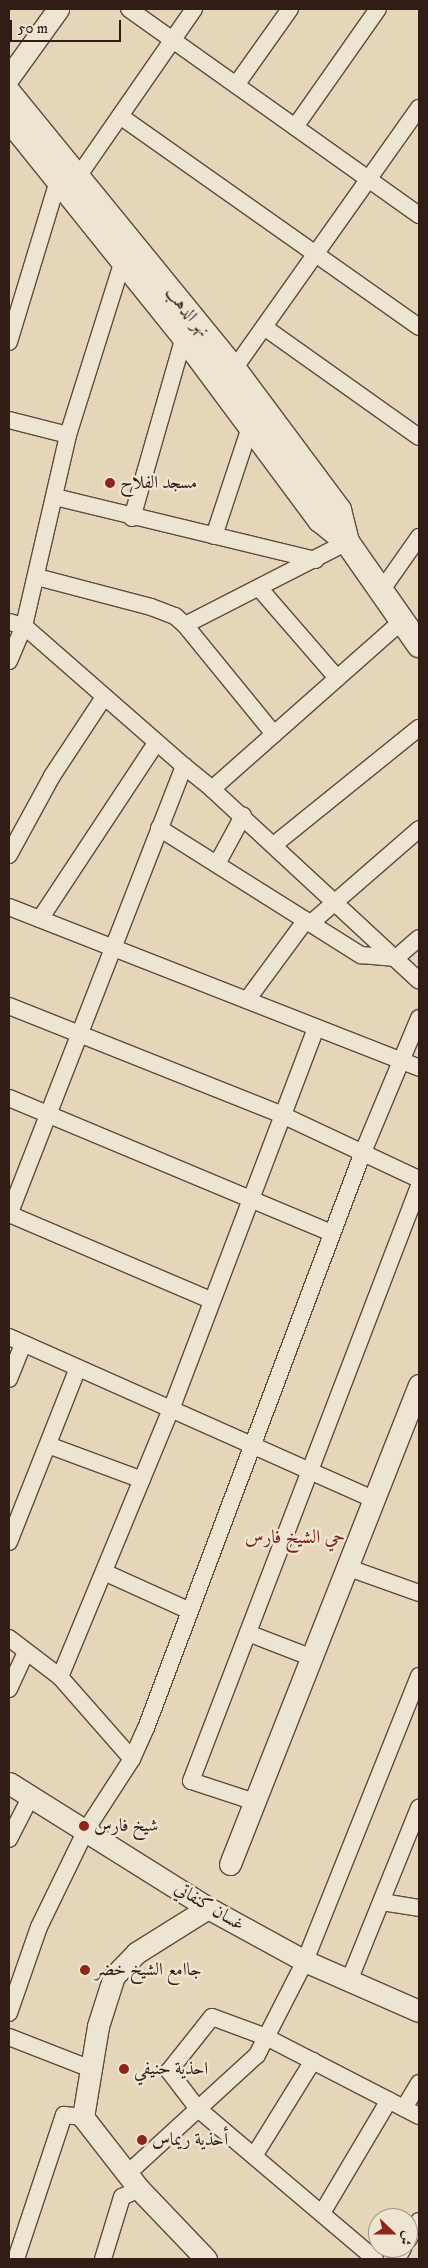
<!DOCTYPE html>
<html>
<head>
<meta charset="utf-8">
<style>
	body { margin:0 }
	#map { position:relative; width:428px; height:2268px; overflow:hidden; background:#e5d6ba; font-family:"IM FELL DW Pica",Amiri,serif }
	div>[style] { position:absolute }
	.roads { filter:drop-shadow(1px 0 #5e4b3e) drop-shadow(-1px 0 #5e4b3e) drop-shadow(0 1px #5e4b3e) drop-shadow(0 -1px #5e4b3e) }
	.minor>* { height:16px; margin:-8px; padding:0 8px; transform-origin:8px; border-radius:8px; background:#eee4d2 }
	.tertiary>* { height:21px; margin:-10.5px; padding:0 10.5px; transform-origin:10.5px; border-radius:10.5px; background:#eee4d2 }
	.secondary>* { height:24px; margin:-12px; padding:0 12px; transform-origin:12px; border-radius:12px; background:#eee4d2 }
	.dots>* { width:14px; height:14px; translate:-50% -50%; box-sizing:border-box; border:2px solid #eee4d2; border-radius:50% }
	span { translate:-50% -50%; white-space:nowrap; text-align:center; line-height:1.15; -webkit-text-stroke:5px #eee4d2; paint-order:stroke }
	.street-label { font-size:18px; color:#311d15 }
	.poi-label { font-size:18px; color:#311d15 }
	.left { translate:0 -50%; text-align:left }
	.neighbourhood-label { font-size:19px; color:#7a1f14 }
	.frame { position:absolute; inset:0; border:10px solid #311d15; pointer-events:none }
	.north { position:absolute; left:368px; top:2208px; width:50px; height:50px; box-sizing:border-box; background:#eee4d2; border:1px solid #a29486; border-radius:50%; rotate:112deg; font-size:14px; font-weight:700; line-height:20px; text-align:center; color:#311d15 }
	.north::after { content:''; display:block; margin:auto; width:18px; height:22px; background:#8f2418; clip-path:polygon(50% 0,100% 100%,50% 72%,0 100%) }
	.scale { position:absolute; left:10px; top:20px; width:111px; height:22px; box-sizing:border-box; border:2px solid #311d15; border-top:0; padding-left:6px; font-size:15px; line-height:18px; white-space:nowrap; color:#311d15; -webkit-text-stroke:4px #eee4d2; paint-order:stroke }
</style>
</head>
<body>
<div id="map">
	<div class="roads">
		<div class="minor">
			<i style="left:129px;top:9px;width:356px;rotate:35.4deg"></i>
			<i style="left:236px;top:85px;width:93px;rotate:-54.6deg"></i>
			<i style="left:120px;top:116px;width:366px;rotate:35.2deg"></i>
			<i style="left:295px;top:127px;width:144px;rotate:-54.9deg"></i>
			<i style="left:77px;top:178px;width:206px;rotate:-55.3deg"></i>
			<i style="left:264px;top:327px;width:190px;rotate:35.4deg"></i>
			<i style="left:9px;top:342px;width:168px;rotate:-73.1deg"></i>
			<i style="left:234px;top:369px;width:320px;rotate:-54.7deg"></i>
			<i style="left:9px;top:420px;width:61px;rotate:14.3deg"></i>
			<i style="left:55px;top:497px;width:268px;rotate:13.6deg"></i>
			<i style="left:132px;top:518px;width:188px;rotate:-74deg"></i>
			<i style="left:214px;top:536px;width:118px;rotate:-71.7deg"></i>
			<i style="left:37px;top:577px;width:118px;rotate:14.7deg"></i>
			<i style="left:151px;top:607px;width:26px;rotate:21deg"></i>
			<i style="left:175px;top:616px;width:13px;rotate:42deg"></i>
			<i style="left:185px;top:625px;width:182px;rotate:-27.1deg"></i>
			<i style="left:260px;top:589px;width:118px;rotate:49.1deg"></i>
			<i style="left:381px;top:591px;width:66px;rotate:-54.9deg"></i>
			<i style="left:9px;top:622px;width:16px;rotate:15deg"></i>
			<i style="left:24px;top:626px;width:213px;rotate:41.2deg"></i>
			<i style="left:185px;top:625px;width:141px;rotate:50.8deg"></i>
			<i style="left:9px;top:661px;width:38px;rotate:-67deg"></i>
			<i style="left:24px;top:626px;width:196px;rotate:-77deg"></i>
			<i style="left:68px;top:435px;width:182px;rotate:-72.5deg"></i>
			<i style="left:212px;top:789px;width:282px;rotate:42.8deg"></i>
			<i style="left:159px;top:828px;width:239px;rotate:32.2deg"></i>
			<i style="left:361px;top:955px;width:35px;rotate:5deg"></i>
			<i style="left:396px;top:958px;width:30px;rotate:-41deg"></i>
			<i style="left:275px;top:844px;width:185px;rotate:-38.9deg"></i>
			<i style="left:9px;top:855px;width:90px;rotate:-61.4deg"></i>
			<i style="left:52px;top:776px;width:95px;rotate:-56.6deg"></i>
			<i style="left:217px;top:864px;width:55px;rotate:-61.6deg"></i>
			<i style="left:9px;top:907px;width:440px;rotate:21.4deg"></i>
			<i style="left:40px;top:919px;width:211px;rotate:-56.6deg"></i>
			<i style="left:311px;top:923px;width:143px;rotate:-41deg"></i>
			<i style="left:247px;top:1000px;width:99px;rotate:-53.6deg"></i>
			<i style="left:9px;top:1006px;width:292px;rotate:21.7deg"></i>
			<i style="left:280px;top:1114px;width:153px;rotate:25.1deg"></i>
			<i style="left:9px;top:1098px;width:350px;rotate:22.7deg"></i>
			<i style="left:9px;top:1214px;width:220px;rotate:23.1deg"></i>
			<i style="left:9px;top:1215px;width:482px;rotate:-68.7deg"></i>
			<i style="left:184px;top:766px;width:36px;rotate:39deg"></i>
			<i style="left:212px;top:789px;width:254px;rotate:-41.5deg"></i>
			<i style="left:9px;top:1337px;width:398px;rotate:24deg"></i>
			<i style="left:9px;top:1379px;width:38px;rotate:-68deg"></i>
			<i style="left:48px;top:1445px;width:100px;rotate:20.4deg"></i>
			<i style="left:9px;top:1542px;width:187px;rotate:-68.4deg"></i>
			<i style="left:346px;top:1567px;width:77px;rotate:19.6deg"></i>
			<i style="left:104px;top:1572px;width:94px;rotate:24.4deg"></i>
			<i style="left:248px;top:1633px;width:66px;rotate:21.2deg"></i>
			<i style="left:9px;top:1638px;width:64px;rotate:37.4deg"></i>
			<i style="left:60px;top:1677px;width:109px;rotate:48.7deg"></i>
			<i style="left:60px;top:1677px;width:292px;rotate:-67.5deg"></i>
			<i style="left:172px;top:1407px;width:406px;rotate:-69.2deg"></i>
			<i style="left:9px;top:1689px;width:41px;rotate:-65.3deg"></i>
			<i style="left:252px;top:1801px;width:64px;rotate:-161.8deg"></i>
			<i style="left:191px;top:1781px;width:637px;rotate:-69.03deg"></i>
			<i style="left:9px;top:1839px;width:48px;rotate:-62.9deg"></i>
			<i style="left:382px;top:1902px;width:37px;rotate:9deg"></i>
			<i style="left:349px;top:1981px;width:187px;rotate:-68deg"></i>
			<i style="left:9px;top:2013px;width:91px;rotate:-70.8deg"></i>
			<i style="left:39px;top:1927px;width:108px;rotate:-64.1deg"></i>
			<i style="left:86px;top:1830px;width:85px;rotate:-57.1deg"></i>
			<i style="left:132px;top:1759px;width:34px;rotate:-66deg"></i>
			<i style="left:146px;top:1728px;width:616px;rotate:-69.36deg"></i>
			<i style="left:363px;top:1152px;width:145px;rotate:-67.3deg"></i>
			<i style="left:9px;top:2037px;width:88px;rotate:21.3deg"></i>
			<i style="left:404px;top:2108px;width:29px;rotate:-59deg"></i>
			<i style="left:254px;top:2156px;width:112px;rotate:-58.2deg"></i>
			<i style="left:127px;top:2174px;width:176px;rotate:-42.5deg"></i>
			<i style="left:257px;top:2055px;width:106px;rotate:-62.9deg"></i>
			<i style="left:305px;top:1961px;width:307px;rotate:-68.2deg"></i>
			<i style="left:322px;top:2213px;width:131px;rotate:-59.3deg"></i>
			<i style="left:408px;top:2240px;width:22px;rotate:-60deg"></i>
			<i style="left:16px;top:2259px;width:152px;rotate:-71.6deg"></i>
			<i style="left:64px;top:2115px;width:19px;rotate:6deg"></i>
			<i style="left:103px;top:2259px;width:65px;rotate:-73deg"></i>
			<i style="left:122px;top:2197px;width:19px;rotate:-25deg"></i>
			<i style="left:375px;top:2259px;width:232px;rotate:-139.7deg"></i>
			<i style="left:198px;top:2109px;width:48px;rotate:-127.3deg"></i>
			<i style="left:169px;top:2071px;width:69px;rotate:-51.5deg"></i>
			<i style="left:212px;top:2017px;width:58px;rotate:20.3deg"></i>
			<i style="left:266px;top:2037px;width:172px;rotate:27.3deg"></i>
			<i style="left:397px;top:2259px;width:13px;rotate:-61deg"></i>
		</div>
		<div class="tertiary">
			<i style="left:9px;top:77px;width:84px;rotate:-54.2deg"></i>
			<i style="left:9px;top:1783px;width:235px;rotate:32.1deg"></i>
			<i style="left:208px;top:1908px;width:111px;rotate:28.7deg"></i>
			<i style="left:305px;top:1961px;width:124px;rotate:23.7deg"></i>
			<i style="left:230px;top:1864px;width:515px;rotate:-68.47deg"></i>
			<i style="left:206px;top:2259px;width:97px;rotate:-133.7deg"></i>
			<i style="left:139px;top:2189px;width:91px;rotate:-127.9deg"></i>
			<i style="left:83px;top:2117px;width:92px;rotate:-80.6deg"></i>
			<i style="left:98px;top:2026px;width:52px;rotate:-72.3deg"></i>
			<i style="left:114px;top:1976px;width:32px;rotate:-46deg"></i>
			<i style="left:136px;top:1953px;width:85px;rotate:-32deg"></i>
		</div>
		<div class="secondary">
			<i style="left:9px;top:93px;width:356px;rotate:50.8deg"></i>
			<i style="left:234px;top:369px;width:176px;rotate:53.3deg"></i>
			<i style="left:339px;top:510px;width:33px;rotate:76deg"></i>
			<i style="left:9px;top:119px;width:280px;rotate:51.2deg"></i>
			<i style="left:184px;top:337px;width:228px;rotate:53.4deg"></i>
			<i style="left:320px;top:520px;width:35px;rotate:39deg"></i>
			<i style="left:347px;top:542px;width:126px;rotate:55deg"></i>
		</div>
	</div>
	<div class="dots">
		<i style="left:110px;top:483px;background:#8f2418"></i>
		<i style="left:84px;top:1826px;background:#8f2418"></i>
		<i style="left:85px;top:1970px;background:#8f2418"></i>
		<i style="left:124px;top:2069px;background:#8f2418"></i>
		<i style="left:142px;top:2140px;background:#8f2418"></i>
	</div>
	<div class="street-label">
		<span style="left:187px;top:312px;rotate:51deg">نهر الدهب</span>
		<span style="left:209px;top:1907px;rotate:31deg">غسان كنفاتي</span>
	</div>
	<div class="poi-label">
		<span class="left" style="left:120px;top:483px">مسجد الفلاح</span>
		<span class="left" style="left:94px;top:1826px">شيخ فارس</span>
		<span class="left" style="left:95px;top:1970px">جاامع الشيخ خضر</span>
		<span class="left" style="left:134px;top:2069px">احذية حنيفي</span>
		<span class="left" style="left:152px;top:2140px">أحذية ريماس</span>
	</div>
	<div class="neighbourhood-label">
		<span style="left:295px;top:1538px">حي الشيخ فارس</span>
	</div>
	<div class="frame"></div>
	<div class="north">ش</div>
	<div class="scale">50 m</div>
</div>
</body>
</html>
